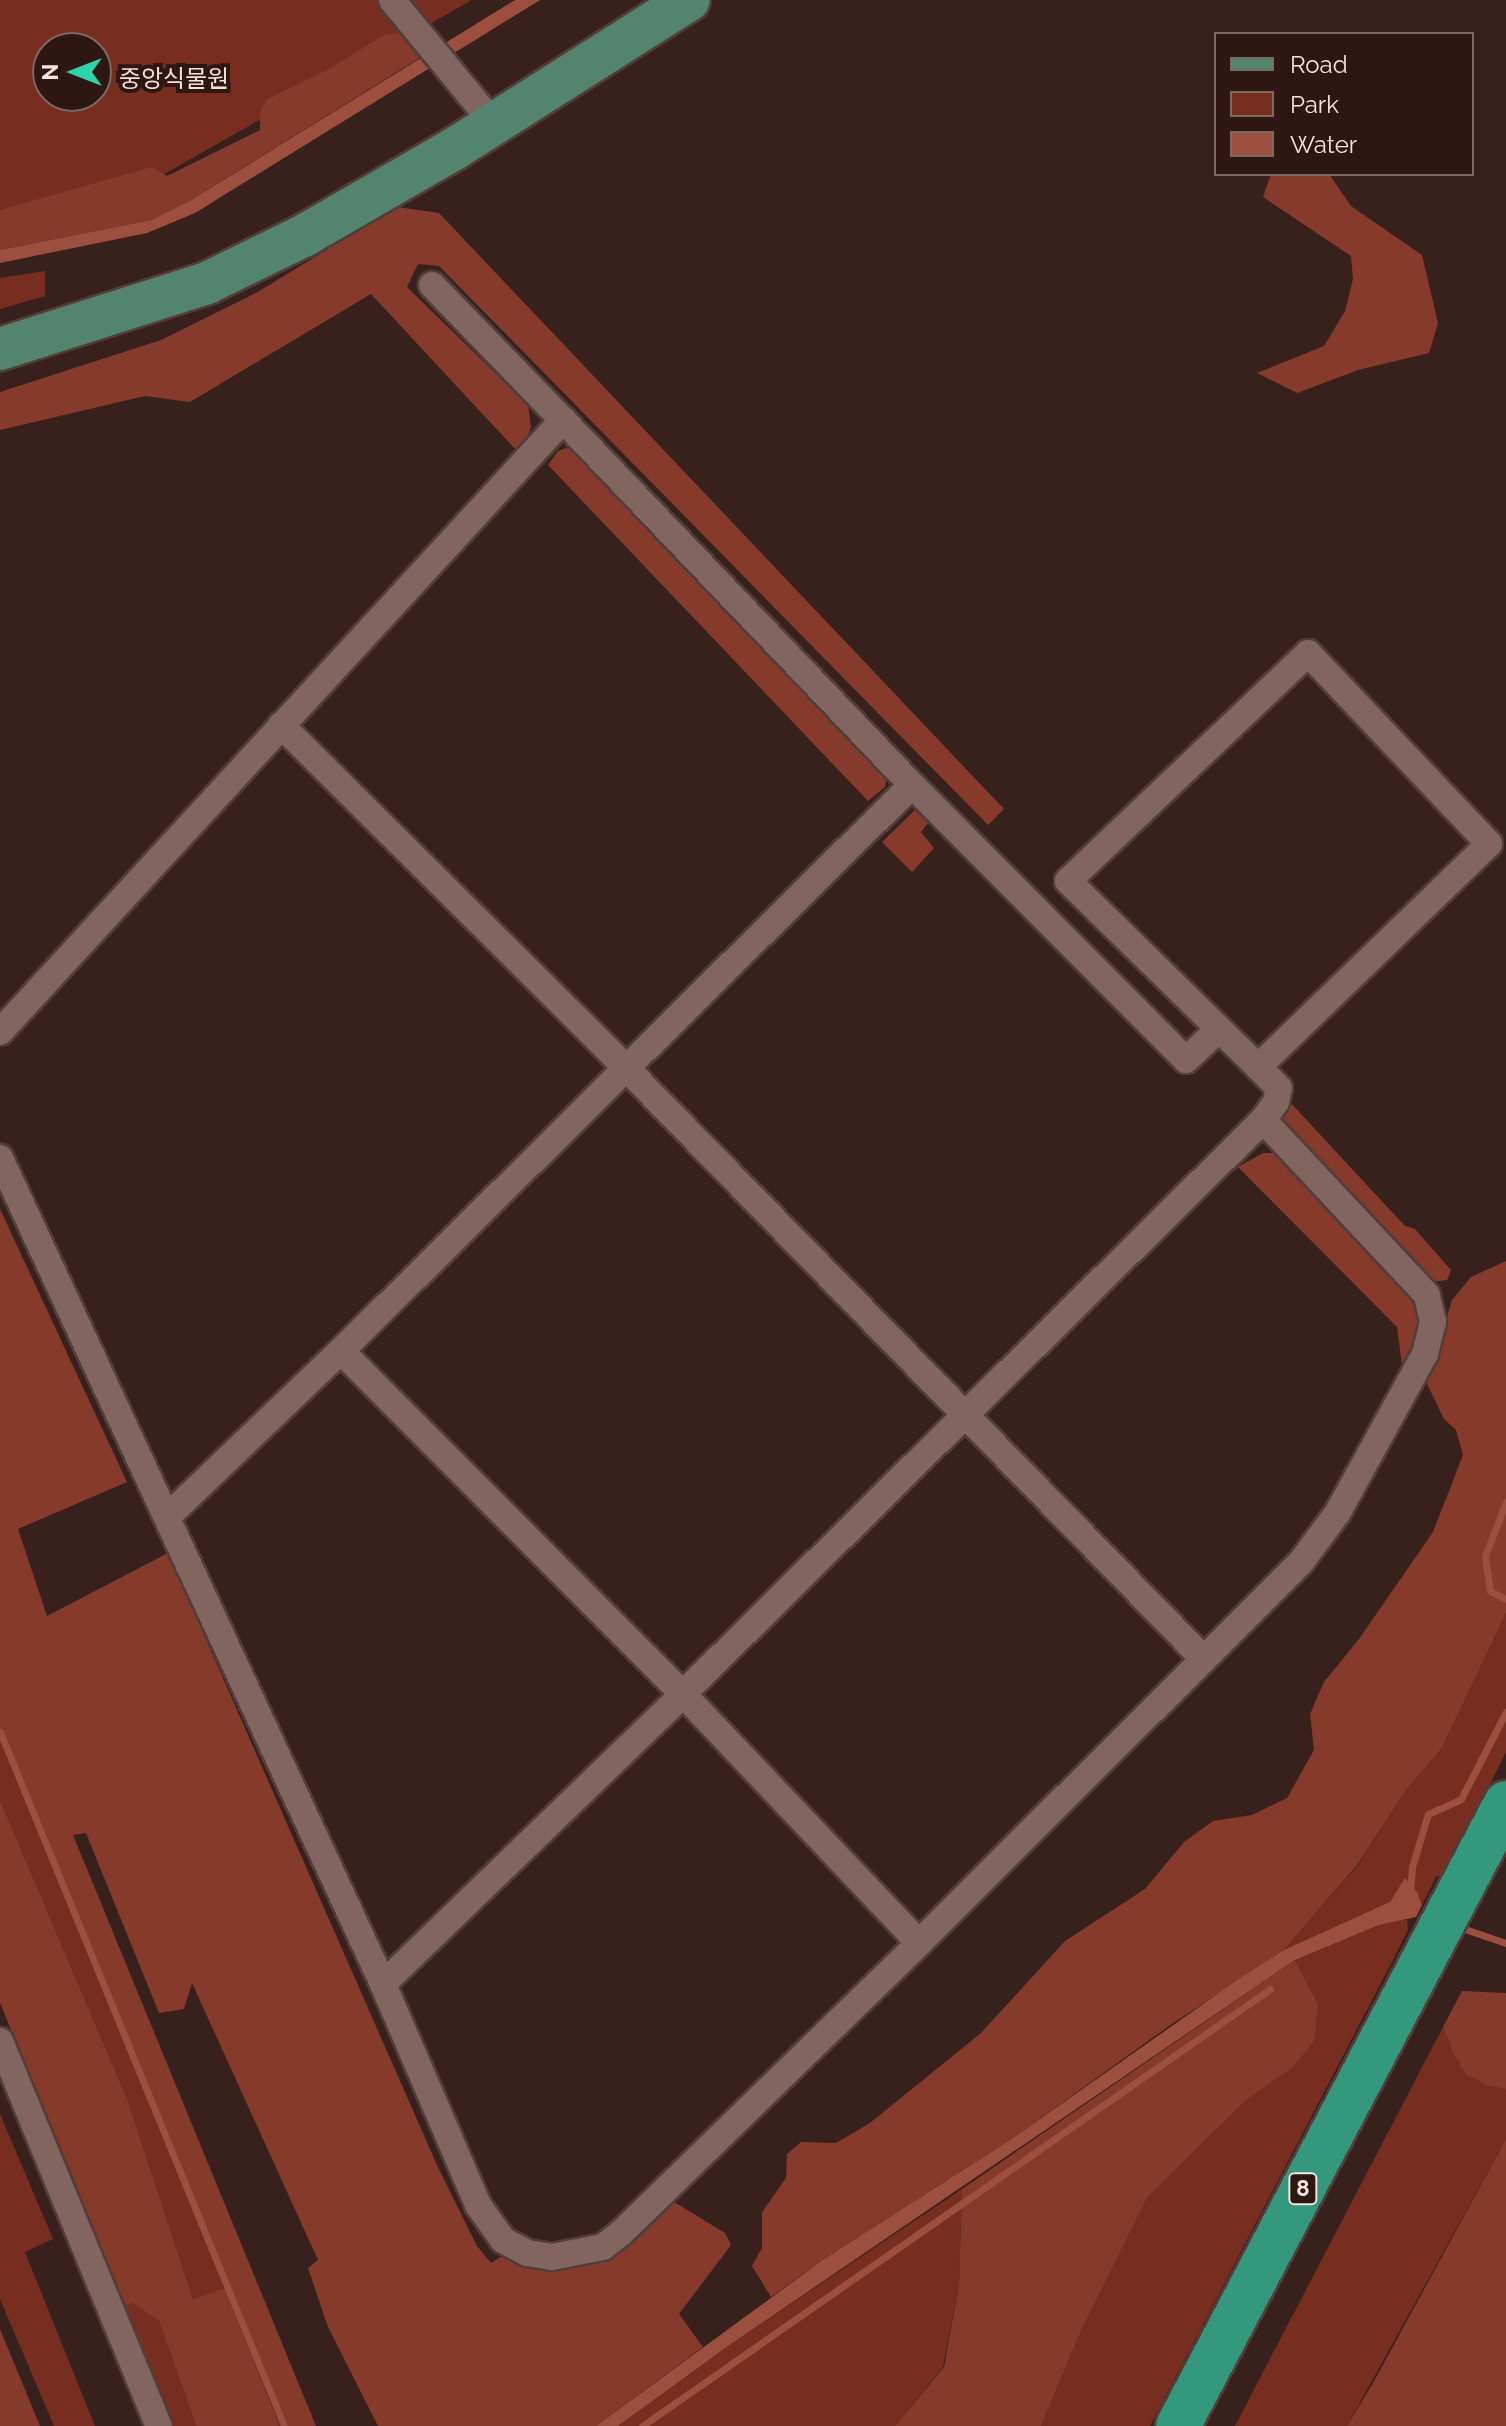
<!DOCTYPE html>
<html>
<head>
<meta charset="utf-8">
<style>
	body { margin:0 }
	#map { position:relative; width:1506px; height:2426px; overflow:hidden; background:#38211c; font-family:Raleway,"Noto Sans KR",sans-serif }
	div>[style] { position:absolute }
	.green>* { inset:0; background:#772e21 }
	.forest>* { inset:0; background:#853a2b }
	.water>* { inset:0; background:#9c4e3f }
	.stream>* { height:7px; margin:-3.5px; padding:0 3.5px; transform-origin:3.5px; border-radius:3.5px; background:#9c4e3f }
	.roads { filter:drop-shadow(2px 0 #523d3a) drop-shadow(-2px 0 #523d3a) drop-shadow(0 2px #523d3a) drop-shadow(0 -2px #523d3a) }
	.minor>* { height:26px; margin:-13px; padding:0 13px; transform-origin:13px; border-radius:13px; background:#81655e }
	.primary>* { height:42px; margin:-21px; padding:0 21px; transform-origin:21px; border-radius:21px; background:#538470 }
	.motorway>* { height:44px; margin:-22px; padding:0 22px; transform-origin:22px; border-radius:22px; background:#34997c }
	span { translate:-50% -50%; white-space:nowrap; text-align:center; line-height:1.15; -webkit-text-stroke:8px #2e1712; paint-order:stroke }
	.shield-label span { padding:2px 6px; background:#2e1712; border:2px solid; border-radius:6px; -webkit-text-stroke-width:0 }
	.shield-label { font-size:22px; color:#f4e3e0; font-weight:700 }
	.park-label { font-size:24px; color:#f6ded9 }
	.legend { position:absolute; left:1214px; top:32px; width:260px; height:144px; box-sizing:border-box; background:#2e1712; border:2px solid #7d6964; margin:0; padding:10px 14px; list-style:none; font-size:24px; color:#f4e3e0 }
	.legend li { display:flex; align-items:center; gap:16px; height:40px }
	.legend b { width:40px; border:2px solid #7d6964 }
	.north { position:absolute; left:32px; top:32px; width:80px; height:80px; box-sizing:border-box; background:#2e1712; border:2px solid #7d6964; border-radius:50%; rotate:270deg; font-size:22px; font-weight:700; line-height:32px; text-align:center; color:#f4e3e0 }
	.north::after { content:''; display:block; margin:auto; width:28px; height:36px; background:#2fd4aa; clip-path:polygon(50% 0,100% 100%,50% 72%,0 100%) }
</style>
</head>
<body>
<div id="map">
	<div class="green">
		<i style="clip-path:polygon(evenodd,0 0,472px 0,166px 173px,133px 187px,0 218px,0 0,48px 48px,96px 48px,96px 96px,48px 96px,48px 48px)"></i>
		<i style="clip-path:polygon(45px 271px,45px 296px,0 309px,0 278px)"></i>
		<i style="clip-path:polygon(1506px 1613px,1506px 1752px,1446px 1873px,1436px 1877px,1422px 1905px,1417px 1892px,1400px 1887px,1390px 1902px,1380px 1908px,1284px 1950px,1358px 1865px,1407px 1789px,1442px 1748px)"></i>
		<i style="clip-path:polygon(0 1741px,224px 2288px,193px 2299px,128px 2101px,0 1800px)"></i>
		<i style="clip-path:polygon(1407px 1919px,1408px 1930px,1393px 1960px,1150px 2426px,1041px 2426px,1081px 2331px,1147px 2198px,1244px 2102px,1292px 2068px,1318px 2004px,1295px 1960px,1379px 1925px)"></i>
		<i style="clip-path:polygon(1443px 2027px,1453px 2053px,1489px 2086px,1506px 2089px,1506px 2139px,1347px 2426px,1235px 2426px)"></i>
		<i style="clip-path:polygon(0 2114px,53px 2239px,25px 2252px,95px 2426px,54px 2426px,0 2299px)"></i>
		<i style="clip-path:polygon(962px 2189px,959px 2284px,943px 2367px,895px 2426px,618px 2426px,731px 2344px)"></i>
		<i style="clip-path:polygon(133px 2303px,159px 2321px,196px 2426px,169px 2426px,124px 2307px)"></i>
	</div>
	<div class="forest">
		<i style="clip-path:polygon(405px 32px,426px 54px,191px 200px,151px 220px,0 250px,0 210px,152px 167px,167px 176px,260px 130px,260px 114px,266px 100px,329px 69px,384px 35px)"></i>
		<i style="clip-path:polygon(1271px 174px,1329px 174px,1351px 206px,1422px 255px,1438px 323px,1429px 353px,1358px 370px,1297px 393px,1257px 373px,1324px 346px,1345px 311px,1353px 279px,1351px 256px,1263px 197px)"></i>
		<i style="clip-path:polygon(397px 207px,439px 213px,1004px 809px,988px 825px,439px 266px,418px 264px,407px 287px,528px 405px,531px 427px,524px 446px,516px 450px,371px 294px,190px 402px,145px 396px,0 430px,0 392px,161px 340px,256px 293px)"></i>
		<i style="clip-path:polygon(566px 448px,575px 451px,888px 769px,885px 787px,868px 801px,548px 465px,558px 451px)"></i>
		<i style="clip-path:polygon(915px 810px,928px 811px,933px 817px,921px 832px,934px 848px,912px 872px,882px 842px)"></i>
		<i style="clip-path:polygon(1287px 1099px,1405px 1226px,1415px 1229px,1451px 1270px,1447px 1280px,1432px 1282px,1274px 1120px)"></i>
		<i style="clip-path:polygon(1263px 1153px,1274px 1153px,1356px 1230px,1407px 1288px,1422px 1312px,1420px 1334px,1402px 1365px,1397px 1327px,1238px 1167px)"></i>
		<i style="clip-path:polygon(0 1209px,127px 1482px,18px 1529px,47px 1616px,168px 1553px,437px 2165px,477px 2246px,491px 2263px,507px 2253px,524px 2261px,579px 2267px,614px 2254px,671px 2200px,725px 2233px,731px 2245px,679px 2314px,703px 2347px,596px 2426px,378px 2426px,328px 2327px,308px 2268px,318px 2260px,192px 1983px,184px 2009px,159px 2013px,86px 1833px,73px 1835px,316px 2426px,288px 2426px,0 1733px)"></i>
		<i style="clip-path:polygon(1506px 1261px,1506px 1613px,1442px 1748px,1407px 1789px,1358px 1864px,1284px 1950px,1169px 2026px,1010px 2140px,824px 2259px,771px 2297px,752px 2266px,762px 2248px,762px 2212px,786px 2178px,787px 2154px,801px 2142px,836px 2143px,870px 2123px,981px 2033px,1065px 1941px,1145px 1889px,1184px 1842px,1213px 1821px,1252px 1815px,1287px 1798px,1314px 1750px,1310px 1714px,1324px 1682px,1359px 1639px,1433px 1532px,1463px 1455px,1456px 1430px,1444px 1419px,1427px 1384px,1452px 1300px,1471px 1277px)"></i>
		<i style="clip-path:polygon(0 1800px,128px 2101px,193px 2299px,224px 2288px,280px 2426px,196px 2426px,159px 2321px,133px 2303px,124px 2307px,0 2003px)"></i>
		<i style="clip-path:polygon(1295px 1960px,1318px 2004px,1314px 2041px,1292px 2068px,1244px 2102px,1147px 2198px,1081px 2331px,1041px 2426px,895px 2426px,944px 2367px,959px 2284px,962px 2189px)"></i>
		<i style="clip-path:polygon(1462px 1991px,1506px 1993px,1506px 2089px,1489px 2086px,1466px 2074px,1453px 2053px,1443px 2027px)"></i>
		<i style="clip-path:polygon(1506px 2139px,1506px 2426px,1347px 2426px,1373px 2383px)"></i>
		<i style="clip-path:polygon(0 2329px,40px 2426px,0 2426px)"></i>
	</div>
	<div class="water">
		<i style="clip-path:polygon(515px 0,540px 0,195px 213px,147px 233px,0 263px,0 250px,151px 220px,191px 200px)"></i>
		<i style="clip-path:polygon(1405px 1878px,1417px 1892px,1422px 1905px,1416px 1917px,1379px 1925px,1295px 1960px,731px 2344px,618px 2426px,596px 2426px,824px 2259px,1010px 2140px,1240px 1978px,1284px 1950px,1390px 1902px)"></i>
	</div>
	<div class="stream">
		<i style="left:1506px;top:1502px;width:58px;rotate:111.3deg"></i>
		<i style="left:1485px;top:1556px;width:35px;rotate:82deg"></i>
		<i style="left:1490px;top:1591px;width:18px;rotate:27deg"></i>
		<i style="left:0;top:1732px;width:750px;rotate:67.74deg"></i>
		<i style="left:1410px;top:1891px;width:24px;rotate:-85deg"></i>
		<i style="left:1412px;top:1867px;width:55px;rotate:-73.2deg"></i>
		<i style="left:1428px;top:1814px;width:36px;rotate:-24deg"></i>
		<i style="left:1461px;top:1799px;width:98px;rotate:-62.7deg"></i>
		<i style="left:1459px;top:1927px;width:50px;rotate:18.8deg"></i>
		<i style="left:642px;top:2426px;width:765px;rotate:-34.83deg"></i>
	</div>
	<div class="roads">
		<div class="minor">
			<i style="left:392px;top:0;width:161px;rotate:50.6deg"></i>
			<i style="left:432px;top:285px;width:188px;rotate:45.9deg"></i>
			<i style="left:1308px;top:653px;width:263px;rotate:46.5deg"></i>
			<i style="left:1489px;top:844px;width:321px;rotate:136deg"></i>
			<i style="left:1258px;top:1067px;width:266px;rotate:-135.6deg"></i>
			<i style="left:1068px;top:881px;width:331px;rotate:-43.5deg"></i>
			<i style="left:281px;top:725px;width:485px;rotate:44.8deg"></i>
			<i style="left:625px;top:1067px;width:827px;rotate:45.64deg"></i>
			<i style="left:0;top:1032px;width:832px;rotate:-47.39deg"></i>
			<i style="left:563px;top:420px;width:505px;rotate:46.28deg"></i>
			<i style="left:912px;top:785px;width:388px;rotate:45.1deg"></i>
			<i style="left:1186px;top:1060px;width:42px;rotate:-43.1deg"></i>
			<i style="left:0;top:1158px;width:910px;rotate:65.12deg"></i>
			<i style="left:383px;top:1984px;width:241px;rotate:66.7deg"></i>
			<i style="left:478px;top:2205px;width:43px;rotate:54.5deg"></i>
			<i style="left:503px;top:2240px;width:27px;rotate:28deg"></i>
			<i style="left:527px;top:2253px;width:25px;rotate:9deg"></i>
			<i style="left:552px;top:2257px;width:52px;rotate:-11.1deg"></i>
			<i style="left:603px;top:2247px;width:24px;rotate:-38deg"></i>
			<i style="left:622px;top:2232px;width:414px;rotate:-44.2deg"></i>
			<i style="left:919px;top:1943px;width:540px;rotate:-44.92deg"></i>
			<i style="left:1301px;top:1562px;width:62px;rotate:-53.5deg"></i>
			<i style="left:1338px;top:1512px;width:180px;rotate:-61.2deg"></i>
			<i style="left:1425px;top:1354px;width:33px;rotate:-76deg"></i>
			<i style="left:1433px;top:1322px;width:28px;rotate:-103deg"></i>
			<i style="left:1427px;top:1295px;width:240px;rotate:-133.1deg"></i>
			<i style="left:341px;top:1351px;width:484px;rotate:45.1deg"></i>
			<i style="left:683px;top:1694px;width:343px;rotate:46.5deg"></i>
			<i style="left:167px;top:1517px;width:240px;rotate:-43.7deg"></i>
			<i style="left:341px;top:1351px;width:804px;rotate:-44.75deg"></i>
			<i style="left:383px;top:1984px;width:417px;rotate:-44deg"></i>
			<i style="left:683px;top:1694px;width:816px;rotate:-44.7deg"></i>
			<i style="left:1263px;top:1120px;width:22px;rotate:-54deg"></i>
			<i style="left:1276px;top:1102px;width:14px;rotate:-78deg"></i>
			<i style="left:1279px;top:1088px;width:30px;rotate:-135deg"></i>
			<i style="left:0;top:2041px;width:417px;rotate:67.6deg"></i>
		</div>
		<div class="primary">
			<i style="left:0;top:349px;width:217px;rotate:-17.7deg"></i>
			<i style="left:207px;top:283px;width:109px;rotate:-26.1deg"></i>
			<i style="left:305px;top:235px;width:172px;rotate:-30deg"></i>
			<i style="left:454px;top:149px;width:278px;rotate:-32.4deg"></i>
		</div>
		<div class="motorway">
			<i style="left:1178px;top:2426px;width:704px;rotate:-62.23deg"></i>
		</div>
	</div>
	<div class="shield-label">
		<span style="left:1303px;top:2189px">8</span>
	</div>
	<div class="park-label">
		<span style="left:174px;top:79px">중앙식물원</span>
	</div>
	<ul class="legend">
	<li><b style="height:10px;background:#538470"></b>Road</li>
	<li><b style="height:22px;background:#772e21"></b>Park</li>
	<li><b style="height:22px;background:#9c4e3f"></b>Water</li>
	</ul>
	<div class="north">N</div>
</div>
</body>
</html>
